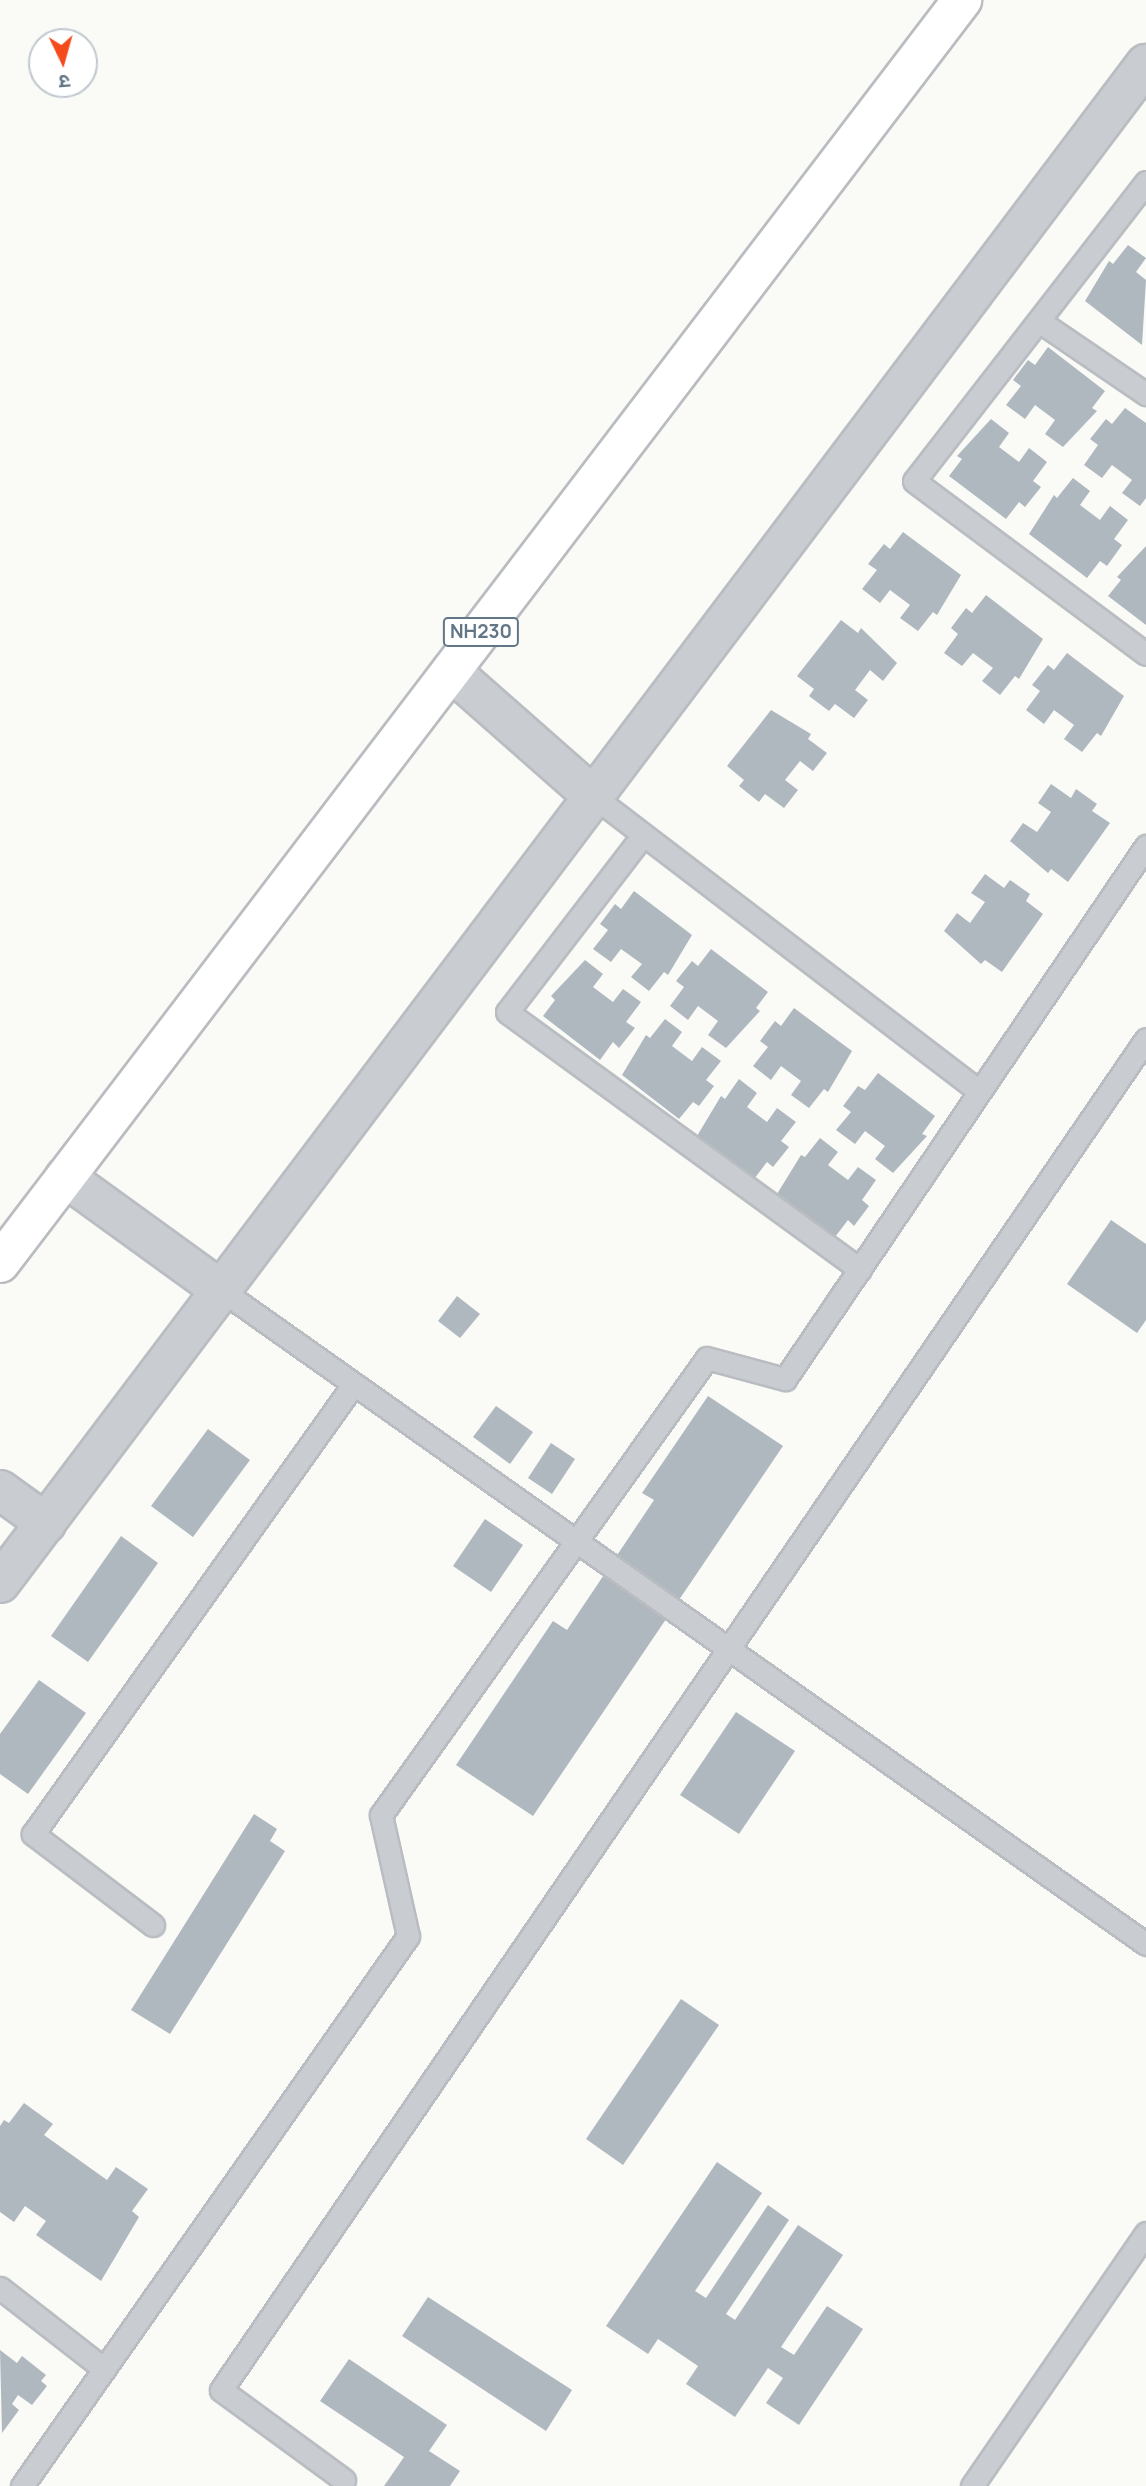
<!DOCTYPE html>
<html>
<head>
<meta charset="utf-8">
<style>
	body { margin:0 }
	#map { position:relative; width:1146px; height:2486px; overflow:hidden; background:#fafaf7; font-family:Manrope,"Noto Sans Devanagari",sans-serif }
	div>[style] { position:absolute }
	.building>* { inset:0; background:#afb8bf }
	.roads { filter:drop-shadow(2px 0 #b9bdc1) drop-shadow(-2px 0 #b9bdc1) drop-shadow(0 2px #b9bdc1) drop-shadow(0 -2px #b9bdc1) }
	.service>* { height:21px; margin:-10.5px; padding:0 10.5px; transform-origin:10.5px; border-radius:10.5px; background:#c9cdd1 }
	.minor>* { height:38px; margin:-19px; padding:0 19px; transform-origin:19px; border-radius:19px; background:#c9cdd1 }
	.trunk>* { height:38px; margin:-19px; padding:0 19px; transform-origin:19px; border-radius:19px; background:#fff }
	span { translate:-50% -50%; white-space:nowrap; text-align:center; line-height:1.15; -webkit-text-stroke:7px #fff; paint-order:stroke }
	.shield-label span { padding:2px 5px; background:#fff; border:2px solid; border-radius:5px; -webkit-text-stroke-width:0 }
	.shield-label { font-size:19px; color:#627685; font-weight:700 }
	.north { position:absolute; left:28px; top:28px; width:70px; height:70px; box-sizing:border-box; background:#fff; border:2px solid #c0c8ce; border-radius:50%; rotate:175deg; font-size:19px; font-weight:700; line-height:28px; text-align:center; color:#627685 }
	.north::after { content:''; display:block; margin:auto; width:24px; height:32px; background:#f44a1c; clip-path:polygon(50% 0,100% 100%,50% 72%,0 100%) }
</style>
</head>
<body>
<div id="map">
	<div class="building">
		<i style="clip-path:polygon(1128px 245px,1146px 258px,1136px 272px,1146px 280px,1142px 345px,1085px 301px,1109px 261px,1113px 264px)"></i>
		<i style="clip-path:polygon(1048px 347px,1105px 391px,1092px 408px,1097px 411px,1063px 447px,1045px 434px,1055px 420px,1035px 405px,1025px 419px,1006px 405px,1021px 386px,1013px 380px,1028px 360px,1035px 365px)"></i>
		<i style="clip-path:polygon(1125px 408px,1146px 423px,1146px 498px,1140px 506px,1122px 493px,1132px 480px,1112px 465px,1102px 478px,1084px 465px,1098px 445px,1090px 439px,1106px 419px,1112px 424px)"></i>
		<i style="clip-path:polygon(991px 419px,1009px 433px,999px 447px,1019px 462px,1029px 448px,1047px 462px,1033px 481px,1041px 487px,1025px 507px,1019px 502px,1006px 519px,949px 476px,962px 459px,957px 456px)"></i>
		<i style="clip-path:polygon(1073px 478px,1090px 491px,1080px 505px,1100px 520px,1110px 506px,1128px 520px,1114px 539px,1122px 545px,1107px 566px,1100px 561px,1087px 578px,1029px 534px,1054px 495px,1057px 498px)"></i>
		<i style="clip-path:polygon(903px 532px,961px 575px,937px 615px,933px 612px,918px 631px,900px 618px,910px 605px,890px 590px,880px 603px,862px 589px,877px 570px,868px 564px,884px 544px,890px 549px)"></i>
		<i style="clip-path:polygon(1146px 546px,1146px 625px,1108px 596px,1121px 580px,1117px 577px)"></i>
		<i style="clip-path:polygon(986px 595px,1043px 639px,1019px 679px,1015px 676px,1000px 695px,982px 681px,993px 668px,973px 653px,962px 666px,944px 653px,958px 634px,951px 628px,966px 608px,972px 613px)"></i>
		<i style="clip-path:polygon(841px 620px,858px 633px,861px 628px,897px 663px,883px 681px,870px 670px,855px 690px,868px 700px,854px 718px,835px 704px,829px 711px,809px 696px,814px 689px,797px 676px)"></i>
		<i style="clip-path:polygon(1067px 653px,1124px 696px,1101px 736px,1097px 733px,1082px 752px,1064px 739px,1074px 725px,1054px 710px,1044px 724px,1026px 710px,1040px 691px,1032px 685px,1048px 665px,1054px 670px)"></i>
		<i style="clip-path:polygon(771px 710px,811px 734px,808px 739px,827px 753px,813px 771px,800px 761px,785px 780px,798px 790px,784px 808px,765px 794px,759px 802px,739px 786px,744px 780px,727px 766px)"></i>
		<i style="clip-path:polygon(1051px 784px,1071px 798px,1076px 789px,1097px 804px,1092px 811px,1110px 823px,1068px 882px,1051px 869px,1048px 873px,1010px 841px,1023px 823px,1037px 832px,1051px 812px,1038px 803px)"></i>
		<i style="clip-path:polygon(985px 874px,1004px 888px,1010px 880px,1030px 894px,1026px 901px,1043px 914px,1002px 972px,985px 960px,981px 964px,944px 931px,957px 913px,970px 923px,985px 902px,971px 893px)"></i>
		<i style="clip-path:polygon(634px 891px,692px 935px,668px 975px,664px 972px,649px 991px,631px 977px,642px 964px,621px 949px,611px 962px,593px 949px,608px 930px,600px 924px,615px 904px,621px 909px)"></i>
		<i style="clip-path:polygon(711px 949px,768px 992px,756px 1008px,760px 1011px,726px 1048px,708px 1035px,718px 1021px,698px 1006px,688px 1020px,670px 1006px,684px 987px,676px 981px,692px 961px,698px 966px)"></i>
		<i style="clip-path:polygon(585px 960px,603px 974px,593px 987px,613px 1002px,623px 989px,641px 1002px,626px 1022px,635px 1028px,619px 1048px,613px 1042px,600px 1060px,543px 1016px,555px 1000px,551px 996px)"></i>
		<i style="clip-path:polygon(794px 1008px,852px 1051px,828px 1092px,824px 1089px,809px 1108px,791px 1095px,801px 1081px,781px 1066px,771px 1080px,753px 1066px,768px 1047px,760px 1041px,775px 1021px,781px 1026px)"></i>
		<i style="clip-path:polygon(665px 1019px,682px 1032px,672px 1046px,692px 1061px,702px 1047px,721px 1061px,706px 1080px,714px 1086px,699px 1106px,693px 1102px,679px 1119px,622px 1075px,646px 1035px,650px 1038px)"></i>
		<i style="clip-path:polygon(878px 1073px,935px 1116px,922px 1134px,927px 1136px,893px 1173px,875px 1159px,885px 1146px,865px 1131px,855px 1144px,836px 1130px,851px 1112px,843px 1106px,858px 1086px,865px 1090px)"></i>
		<i style="clip-path:polygon(739px 1079px,757px 1093px,747px 1107px,767px 1122px,777px 1108px,796px 1122px,781px 1141px,789px 1147px,773px 1167px,767px 1162px,754px 1179px,697px 1136px,721px 1096px,725px 1099px)"></i>
		<i style="clip-path:polygon(820px 1138px,838px 1152px,828px 1165px,848px 1180px,858px 1167px,876px 1180px,862px 1200px,869px 1206px,854px 1226px,848px 1220px,835px 1237px,777px 1194px,801px 1155px,805px 1157px)"></i>
		<i style="clip-path:polygon(1111px 1220px,1146px 1244px,1146px 1320px,1137px 1333px,1067px 1284px)"></i>
		<i style="clip-path:polygon(457px 1296px,480px 1314px,460px 1338px,438px 1321px)"></i>
		<i style="clip-path:polygon(708px 1396px,783px 1446px,533px 1816px,456px 1765px,553px 1621px,567px 1630px,654px 1500px,642px 1493px)"></i>
		<i style="clip-path:polygon(496px 1406px,533px 1432px,510px 1464px,473px 1437px)"></i>
		<i style="clip-path:polygon(208px 1429px,250px 1460px,193px 1537px,151px 1506px)"></i>
		<i style="clip-path:polygon(551px 1443px,575px 1459px,552px 1494px,528px 1478px)"></i>
		<i style="clip-path:polygon(485px 1519px,523px 1545px,491px 1592px,453px 1566px)"></i>
		<i style="clip-path:polygon(121px 1536px,158px 1563px,88px 1662px,51px 1636px)"></i>
		<i style="clip-path:polygon(39px 1680px,86px 1713px,28px 1794px,0 1774px,0 1734px)"></i>
		<i style="clip-path:polygon(736px 1712px,795px 1751px,739px 1834px,680px 1795px)"></i>
		<i style="clip-path:polygon(254px 1814px,277px 1829px,270px 1841px,285px 1851px,170px 2034px,131px 2010px)"></i>
		<i style="clip-path:polygon(681px 1999px,719px 2025px,623px 2165px,586px 2139px)"></i>
		<i style="clip-path:polygon(24px 2103px,53px 2124px,44px 2135px,107px 2180px,116px 2167px,148px 2189px,132px 2211px,139px 2217px,101px 2281px,36px 2235px,46px 2221px,25px 2206px,14px 2222px,0 2212px,0 2126px,4px 2120px,9px 2123px)"></i>
		<i style="clip-path:polygon(717px 2162px,762px 2193px,695px 2291px,706px 2298px,768px 2205px,789px 2220px,726px 2314px,735px 2320px,798px 2225px,843px 2255px,781px 2347px,794px 2355px,827px 2306px,863px 2329px,799px 2425px,766px 2403px,783px 2378px,768px 2368px,735px 2417px,686px 2384px,698px 2366px,658px 2339px,648px 2354px,606px 2326px)"></i>
		<i style="clip-path:polygon(428px 2297px,572px 2390px,546px 2431px,402px 2336px)"></i>
		<i style="clip-path:polygon(0 2350px,17px 2363px,22px 2356px,46px 2375px,41px 2381px,47px 2386px,32px 2405px,18px 2395px,12px 2404px,19px 2410px,2px 2433px)"></i>
		<i style="clip-path:polygon(349px 2359px,447px 2425px,429px 2451px,460px 2471px,450px 2486px,384px 2486px,404px 2457px,320px 2401px)"></i>
	</div>
	<div class="roads">
		<div class="service">
			<i style="left:1146px;top:182px;width:378px;rotate:127.8deg"></i>
			<i style="left:914px;top:481px;width:289px;rotate:36.7deg"></i>
			<i style="left:1039px;top:321px;width:130px;rotate:34.3deg"></i>
			<i style="left:593px;top:796px;width:486px;rotate:37.4deg"></i>
			<i style="left:643px;top:835px;width:223px;rotate:127.5deg"></i>
			<i style="left:507px;top:1012px;width:437px;rotate:36.1deg"></i>
			<i style="left:221px;top:1290px;width:1133px;rotate:35.26deg"></i>
			<i style="left:153px;top:1925px;width:151px;rotate:-142.8deg"></i>
			<i style="left:33px;top:1834px;width:551px;rotate:-54.52deg"></i>
			<i style="left:0;top:2288px;width:132px;rotate:37.9deg"></i>
			<i style="left:344px;top:2480px;width:152px;rotate:-143.8deg"></i>
			<i style="left:221px;top:2390px;width:1637px;rotate:-55.6deg"></i>
			<i style="left:22px;top:2486px;width:672px;rotate:-54.94deg"></i>
			<i style="left:408px;top:1936px;width:124px;rotate:-102.6deg"></i>
			<i style="left:381px;top:1815px;width:561px;rotate:-54.5deg"></i>
			<i style="left:707px;top:1358px;width:81px;rotate:15.1deg"></i>
			<i style="left:785px;top:1379px;width:644px;rotate:-55.89deg"></i>
			<i style="left:972px;top:2486px;width:307px;rotate:-55.5deg"></i>
		</div>
		<div class="minor">
			<i style="left:451px;top:671px;width:189px;rotate:41.4deg"></i>
			<i style="left:65px;top:1177px;width:193px;rotate:35.9deg"></i>
			<i style="left:0;top:1490px;width:57px;rotate:35.7deg"></i>
			<i style="left:0;top:1583px;width:1903px;rotate:-52.97deg"></i>
		</div>
		<div class="trunk">
			<i style="left:0;top:1263px;width:1588px;rotate:-52.7deg"></i>
		</div>
	</div>
	<div class="shield-label">
		<span style="left:481px;top:632px">NH230</span>
	</div>
	<div class="north">उ</div>
</div>
</body>
</html>
